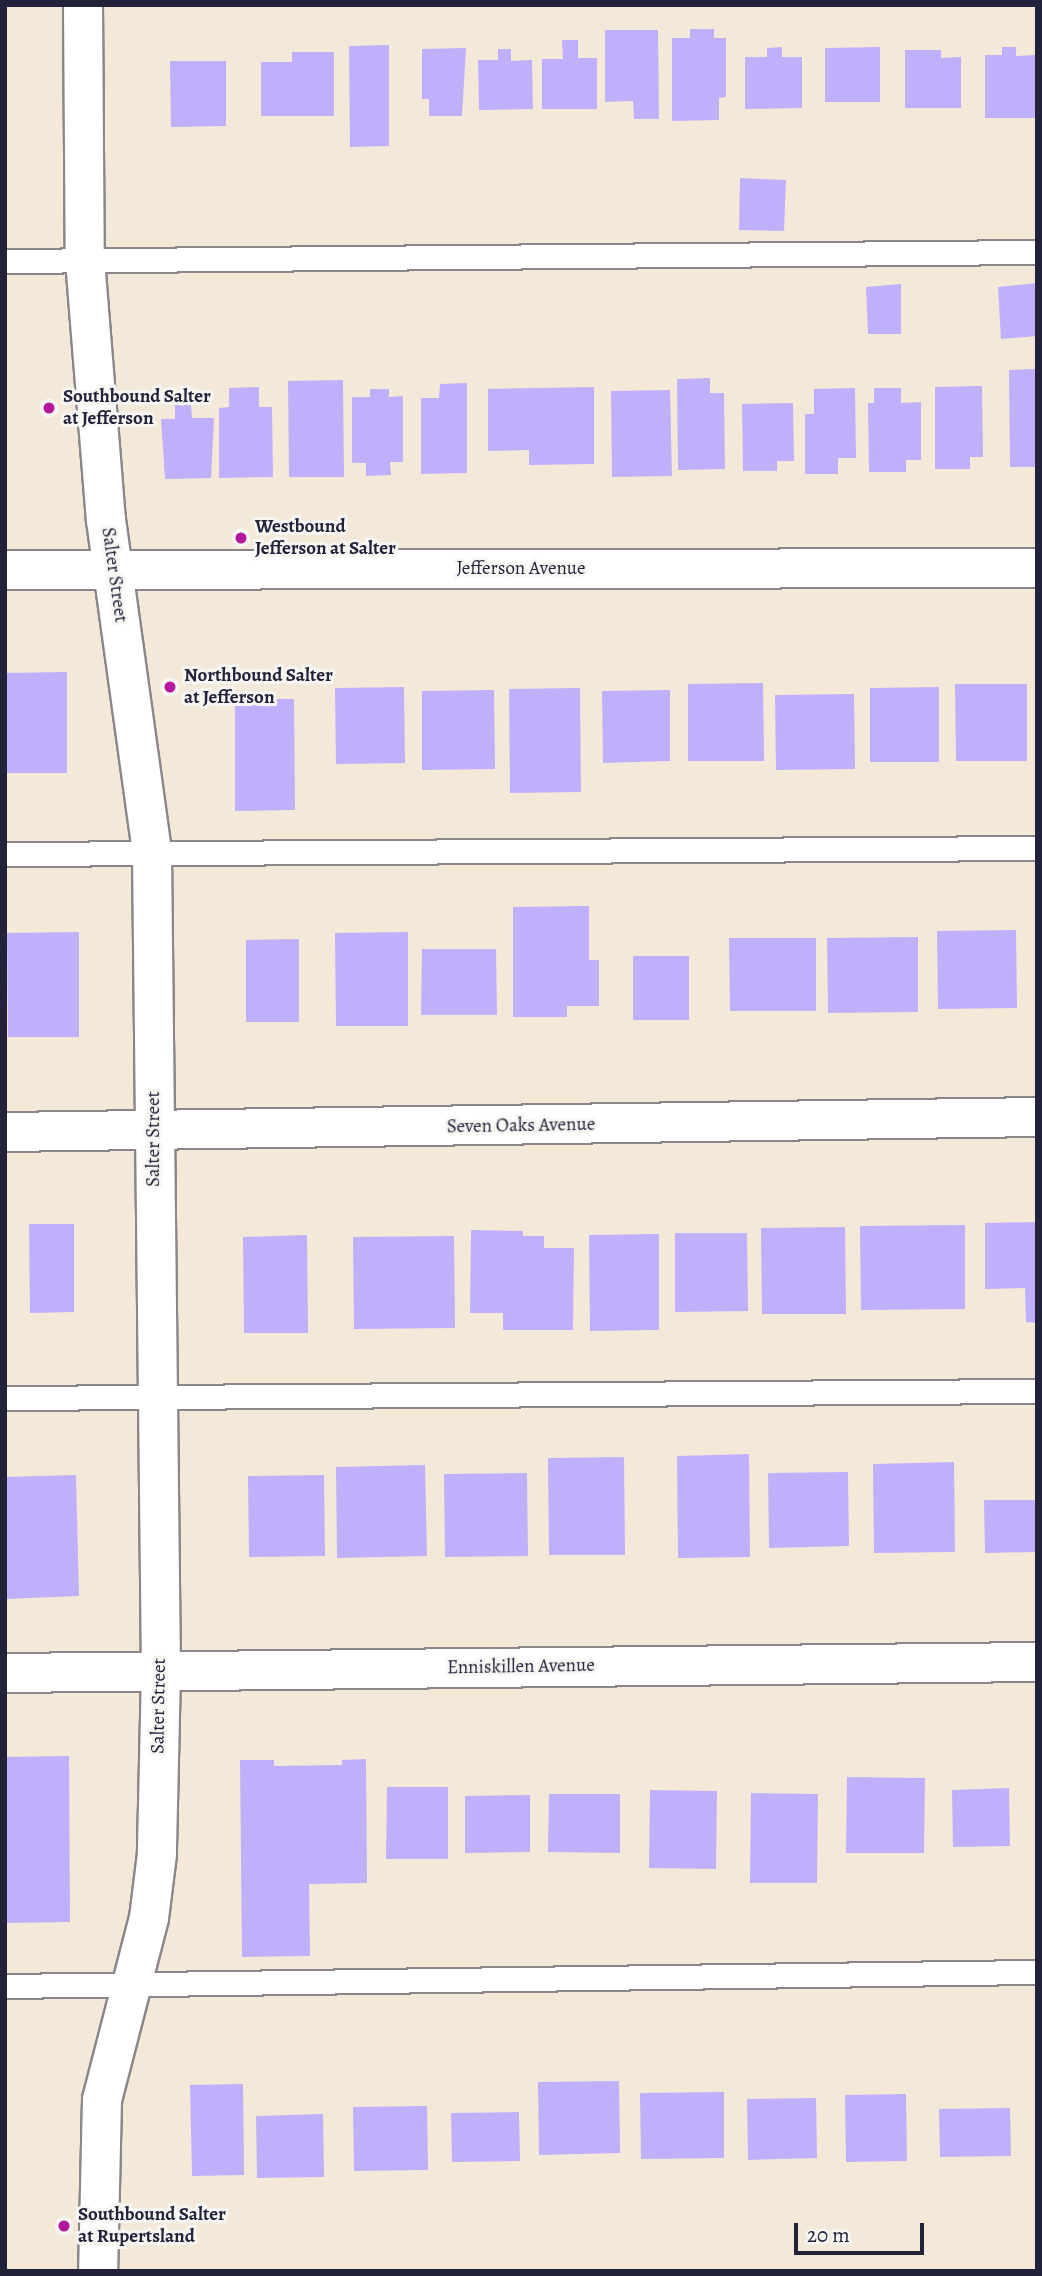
<!DOCTYPE html>
<html>
<head>
<meta charset="utf-8">
<style>
	body { margin:0 }
	#map { position:relative; width:1042px; height:2276px; overflow:hidden; background:#f4e9d9; font-family:Alegreya,serif }
	div>[style] { position:absolute }
	.building>* { inset:0; background:#c0affa }
	.roads { filter:drop-shadow(2px 0 #8b868a) drop-shadow(-2px 0 #8b868a) drop-shadow(0 2px #8b868a) drop-shadow(0 -2px #8b868a) }
	.service>* { height:23px; margin:-11.5px; padding:0 11.5px; transform-origin:11.5px; border-radius:11.5px; background:#fff }
	.minor>* { height:38px; margin:-19px; padding:0 19px; transform-origin:19px; border-radius:19px; background:#fff }
	.tertiary>* { height:38px; margin:-19px; padding:0 19px; transform-origin:19px; border-radius:19px; background:#fff }
	.secondary>* { height:38px; margin:-19px; padding:0 19px; transform-origin:19px; border-radius:19px; background:#fff }
	.dots>* { width:19px; height:19px; translate:-50% -50%; box-sizing:border-box; border:4px solid #f6f6f2; border-radius:50% }
	span { translate:-50% -50%; white-space:nowrap; text-align:center; line-height:1.15; -webkit-text-stroke:6px #f6f6f2; paint-order:stroke }
	.poi-label { font-size:19px; color:#22223b; font-weight:700 }
	.left { translate:0 -50%; text-align:left }
	.street-label { font-size:19px; color:#22223b }
	.frame { position:absolute; inset:0; border:7px solid #22223b; pointer-events:none }
	.scale { position:absolute; left:794px; top:2223px; width:130px; height:32px; box-sizing:border-box; border:4px solid #22223b; border-top:0; padding-left:9px; font-size:21px; line-height:24px; white-space:nowrap; color:#22223b; -webkit-text-stroke:5px #f6f6f2; paint-order:stroke }
</style>
</head>
<body>
<div id="map">
	<div class="building">
		<i style="clip-path:polygon(690px 29px,714px 29px,714px 38px,726px 38px,726px 97px,719px 98px,719px 120px,672px 121px,672px 38px,690px 38px)"></i>
		<i style="clip-path:polygon(605px 30px,658px 30px,659px 119px,634px 119px,633px 101px,605px 102px)"></i>
		<i style="clip-path:polygon(562px 40px,578px 40px,578px 58px,597px 58px,597px 109px,542px 109px,542px 59px,563px 59px)"></i>
		<i style="clip-path:polygon(389px 45px,389px 146px,350px 147px,349px 46px)"></i>
		<i style="clip-path:polygon(782px 47px,782px 57px,802px 57px,802px 108px,745px 109px,745px 57px,767px 57px,767px 48px)"></i>
		<i style="clip-path:polygon(880px 47px,880px 102px,825px 102px,825px 48px)"></i>
		<i style="clip-path:polygon(1002px 47px,1016px 47px,1016px 56px,1035px 55px,1035px 118px,985px 118px,985px 55px,1002px 55px)"></i>
		<i style="clip-path:polygon(466px 48px,462px 116px,429px 116px,429px 99px,422px 99px,422px 49px)"></i>
		<i style="clip-path:polygon(498px 49px,511px 49px,511px 61px,532px 60px,533px 109px,479px 110px,478px 60px,498px 60px)"></i>
		<i style="clip-path:polygon(905px 50px,941px 50px,941px 58px,961px 57px,961px 108px,905px 108px)"></i>
		<i style="clip-path:polygon(292px 52px,334px 52px,334px 116px,261px 116px,261px 62px,292px 62px)"></i>
		<i style="clip-path:polygon(170px 61px,226px 61px,226px 126px,171px 127px)"></i>
		<i style="clip-path:polygon(740px 178px,786px 180px,784px 231px,739px 230px)"></i>
		<i style="clip-path:polygon(1037px 283px,1037px 336px,1001px 339px,998px 287px)"></i>
		<i style="clip-path:polygon(901px 284px,901px 334px,868px 334px,866px 287px)"></i>
		<i style="clip-path:polygon(1037px 369px,1035px 467px,1010px 467px,1009px 370px)"></i>
		<i style="clip-path:polygon(710px 378px,710px 393px,724px 393px,725px 469px,678px 470px,677px 379px)"></i>
		<i style="clip-path:polygon(343px 380px,344px 477px,289px 477px,288px 381px)"></i>
		<i style="clip-path:polygon(467px 383px,467px 473px,421px 474px,421px 398px,439px 398px,440px 384px)"></i>
		<i style="clip-path:polygon(982px 386px,983px 457px,970px 457px,970px 469px,935px 469px,935px 387px)"></i>
		<i style="clip-path:polygon(259px 387px,259px 407px,272px 407px,273px 477px,219px 478px,219px 408px,229px 407px,229px 388px)"></i>
		<i style="clip-path:polygon(594px 387px,594px 464px,529px 465px,529px 450px,488px 451px,488px 389px)"></i>
		<i style="clip-path:polygon(855px 388px,856px 458px,838px 458px,838px 474px,805px 474px,805px 414px,814px 414px,814px 389px)"></i>
		<i style="clip-path:polygon(874px 388px,901px 388px,901px 403px,921px 402px,921px 460px,906px 460px,906px 472px,869px 472px,868px 403px,874px 403px)"></i>
		<i style="clip-path:polygon(370px 389px,389px 389px,389px 397px,403px 396px,403px 462px,390px 462px,391px 475px,366px 476px,366px 463px,352px 463px,352px 397px,370px 397px)"></i>
		<i style="clip-path:polygon(670px 390px,672px 476px,612px 477px,611px 391px)"></i>
		<i style="clip-path:polygon(793px 403px,794px 461px,777px 461px,777px 471px,743px 471px,742px 404px)"></i>
		<i style="clip-path:polygon(175px 405px,191px 405px,192px 418px,214px 418px,211px 478px,165px 479px,161px 419px,175px 419px)"></i>
		<i style="clip-path:polygon(67px 672px,67px 773px,5px 773px,5px 673px)"></i>
		<i style="clip-path:polygon(763px 683px,764px 761px,688px 761px,688px 684px)"></i>
		<i style="clip-path:polygon(955px 684px,1027px 684px,1027px 761px,956px 761px)"></i>
		<i style="clip-path:polygon(404px 687px,405px 763px,336px 764px,335px 688px)"></i>
		<i style="clip-path:polygon(939px 687px,939px 762px,870px 762px,870px 688px)"></i>
		<i style="clip-path:polygon(580px 688px,581px 792px,510px 793px,509px 689px)"></i>
		<i style="clip-path:polygon(494px 690px,495px 769px,422px 770px,422px 691px)"></i>
		<i style="clip-path:polygon(670px 690px,670px 761px,603px 763px,602px 691px)"></i>
		<i style="clip-path:polygon(854px 694px,855px 769px,776px 770px,775px 695px)"></i>
		<i style="clip-path:polygon(235px 699px,294px 699px,295px 810px,235px 811px)"></i>
		<i style="clip-path:polygon(589px 906px,589px 960px,599px 960px,599px 1006px,567px 1006px,567px 1017px,513px 1017px,513px 907px)"></i>
		<i style="clip-path:polygon(1016px 930px,1017px 1008px,938px 1009px,937px 931px)"></i>
		<i style="clip-path:polygon(79px 932px,79px 1037px,8px 1037px,7px 933px)"></i>
		<i style="clip-path:polygon(408px 932px,408px 1026px,336px 1026px,335px 933px)"></i>
		<i style="clip-path:polygon(918px 937px,918px 1012px,828px 1013px,827px 938px)"></i>
		<i style="clip-path:polygon(729px 938px,816px 938px,816px 1011px,730px 1011px)"></i>
		<i style="clip-path:polygon(299px 939px,299px 1022px,246px 1022px,246px 940px)"></i>
		<i style="clip-path:polygon(422px 949px,496px 949px,497px 1015px,421px 1015px)"></i>
		<i style="clip-path:polygon(633px 956px,689px 956px,689px 1020px,633px 1020px)"></i>
		<i style="clip-path:polygon(1037px 1222px,1037px 1323px,1026px 1322px,1025px 1288px,985px 1289px,985px 1223px)"></i>
		<i style="clip-path:polygon(29px 1224px,74px 1224px,74px 1312px,30px 1313px)"></i>
		<i style="clip-path:polygon(965px 1225px,965px 1309px,861px 1310px,860px 1226px)"></i>
		<i style="clip-path:polygon(845px 1227px,846px 1314px,762px 1314px,761px 1228px)"></i>
		<i style="clip-path:polygon(471px 1230px,523px 1231px,523px 1236px,544px 1236px,544px 1248px,574px 1248px,573px 1330px,503px 1330px,503px 1313px,470px 1313px)"></i>
		<i style="clip-path:polygon(675px 1233px,747px 1233px,748px 1311px,675px 1312px)"></i>
		<i style="clip-path:polygon(659px 1234px,659px 1330px,590px 1331px,589px 1235px)"></i>
		<i style="clip-path:polygon(307px 1235px,308px 1333px,244px 1333px,243px 1237px)"></i>
		<i style="clip-path:polygon(454px 1236px,455px 1328px,354px 1329px,353px 1237px)"></i>
		<i style="clip-path:polygon(749px 1454px,750px 1557px,678px 1558px,677px 1456px)"></i>
		<i style="clip-path:polygon(624px 1457px,625px 1555px,549px 1555px,548px 1458px)"></i>
		<i style="clip-path:polygon(954px 1462px,955px 1552px,874px 1553px,873px 1464px)"></i>
		<i style="clip-path:polygon(425px 1465px,427px 1556px,337px 1558px,336px 1467px)"></i>
		<i style="clip-path:polygon(848px 1472px,849px 1546px,769px 1548px,768px 1473px)"></i>
		<i style="clip-path:polygon(527px 1473px,528px 1556px,445px 1557px,444px 1474px)"></i>
		<i style="clip-path:polygon(76px 1475px,79px 1596px,5px 1599px,5px 1477px)"></i>
		<i style="clip-path:polygon(324px 1475px,325px 1556px,249px 1557px,248px 1476px)"></i>
		<i style="clip-path:polygon(984px 1500px,1037px 1500px,1037px 1552px,985px 1553px)"></i>
		<i style="clip-path:polygon(69px 1756px,70px 1922px,5px 1923px,5px 1757px)"></i>
		<i style="clip-path:polygon(366px 1759px,367px 1883px,309px 1884px,310px 1956px,242px 1957px,240px 1760px,274px 1760px,274px 1766px,342px 1765px,342px 1760px)"></i>
		<i style="clip-path:polygon(847px 1777px,925px 1778px,924px 1853px,846px 1853px)"></i>
		<i style="clip-path:polygon(387px 1787px,448px 1787px,448px 1859px,386px 1859px)"></i>
		<i style="clip-path:polygon(1009px 1788px,1010px 1846px,953px 1847px,952px 1790px)"></i>
		<i style="clip-path:polygon(650px 1790px,717px 1791px,716px 1869px,649px 1868px)"></i>
		<i style="clip-path:polygon(751px 1793px,818px 1794px,817px 1883px,750px 1883px)"></i>
		<i style="clip-path:polygon(549px 1794px,620px 1794px,620px 1853px,548px 1852px)"></i>
		<i style="clip-path:polygon(530px 1795px,530px 1852px,465px 1853px,465px 1796px)"></i>
		<i style="clip-path:polygon(619px 2081px,620px 2153px,539px 2155px,538px 2082px)"></i>
		<i style="clip-path:polygon(243px 2084px,244px 2175px,192px 2176px,190px 2085px)"></i>
		<i style="clip-path:polygon(724px 2092px,724px 2158px,641px 2159px,640px 2093px)"></i>
		<i style="clip-path:polygon(906px 2094px,907px 2161px,846px 2162px,845px 2095px)"></i>
		<i style="clip-path:polygon(816px 2098px,817px 2158px,748px 2160px,747px 2099px)"></i>
		<i style="clip-path:polygon(427px 2106px,428px 2170px,354px 2171px,353px 2107px)"></i>
		<i style="clip-path:polygon(1010px 2108px,1011px 2156px,940px 2157px,939px 2109px)"></i>
		<i style="clip-path:polygon(519px 2112px,520px 2161px,452px 2162px,451px 2113px)"></i>
		<i style="clip-path:polygon(323px 2114px,324px 2177px,257px 2178px,256px 2116px)"></i>
	</div>
	<div class="roads">
		<div class="service">
			<i style="left:5px;top:261px;width:1032px;rotate:-0.5deg"></i>
			<i style="left:5px;top:854px;width:1032px;rotate:-0.33deg"></i>
			<i style="left:5px;top:1398px;width:1032px;rotate:-0.39deg"></i>
			<i style="left:5px;top:1986px;width:1032px;rotate:-0.78deg"></i>
		</div>
		<div class="minor">
			<i style="left:5px;top:1132px;width:1032px;rotate:-0.83deg"></i>
			<i style="left:5px;top:1673px;width:1032px;rotate:-0.61deg"></i>
		</div>
		<div class="tertiary">
			<i style="left:5px;top:570px;width:1032px;rotate:-0.11deg"></i>
		</div>
		<div class="secondary">
			<i style="left:83px;top:5px;width:255px;rotate:89.6deg"></i>
			<i style="left:85px;top:260px;width:261px;rotate:85.4deg"></i>
			<i style="left:106px;top:520px;width:336px;rotate:82.1deg"></i>
			<i style="left:152px;top:853px;width:819px;rotate:89.37deg"></i>
			<i style="left:161px;top:1672px;width:182px;rotate:91.3deg"></i>
			<i style="left:157px;top:1854px;width:64px;rotate:97.1deg"></i>
			<i style="left:149px;top:1918px;width:188px;rotate:104.5deg"></i>
			<i style="left:102px;top:2100px;width:171px;rotate:91.3deg"></i>
		</div>
	</div>
	<div class="dots">
		<i style="left:49px;top:408px;background:#b5179e"></i>
		<i style="left:241px;top:538px;background:#b5179e"></i>
		<i style="left:170px;top:687px;background:#b5179e"></i>
		<i style="left:64px;top:2226px;background:#b5179e"></i>
	</div>
	<div class="poi-label">
		<span class="left" style="left:63px;top:408px">Southbound Salter<br>at Jefferson</span>
		<span class="left" style="left:255px;top:538px">Westbound<br>Jefferson at Salter</span>
		<span class="left" style="left:184px;top:687px">Northbound Salter<br>at Jefferson</span>
		<span class="left" style="left:78px;top:2226px">Southbound Salter<br>at Rupertsland</span>
	</div>
	<div class="street-label">
		<span style="left:521px;top:569px">Jefferson Avenue</span>
		<span style="left:114px;top:575px;rotate:82deg">Salter Street</span>
		<span style="left:521px;top:1126px;rotate:-1deg">Seven Oaks Avenue</span>
		<span style="left:154px;top:1139px;rotate:-90deg">Salter Street</span>
		<span style="left:521px;top:1667px;rotate:-1deg">Enniskillen Avenue</span>
		<span style="left:159px;top:1706px;rotate:-89deg">Salter Street</span>
	</div>
	<div class="frame"></div>
	<div class="scale">20 m</div>
</div>
</body>
</html>
